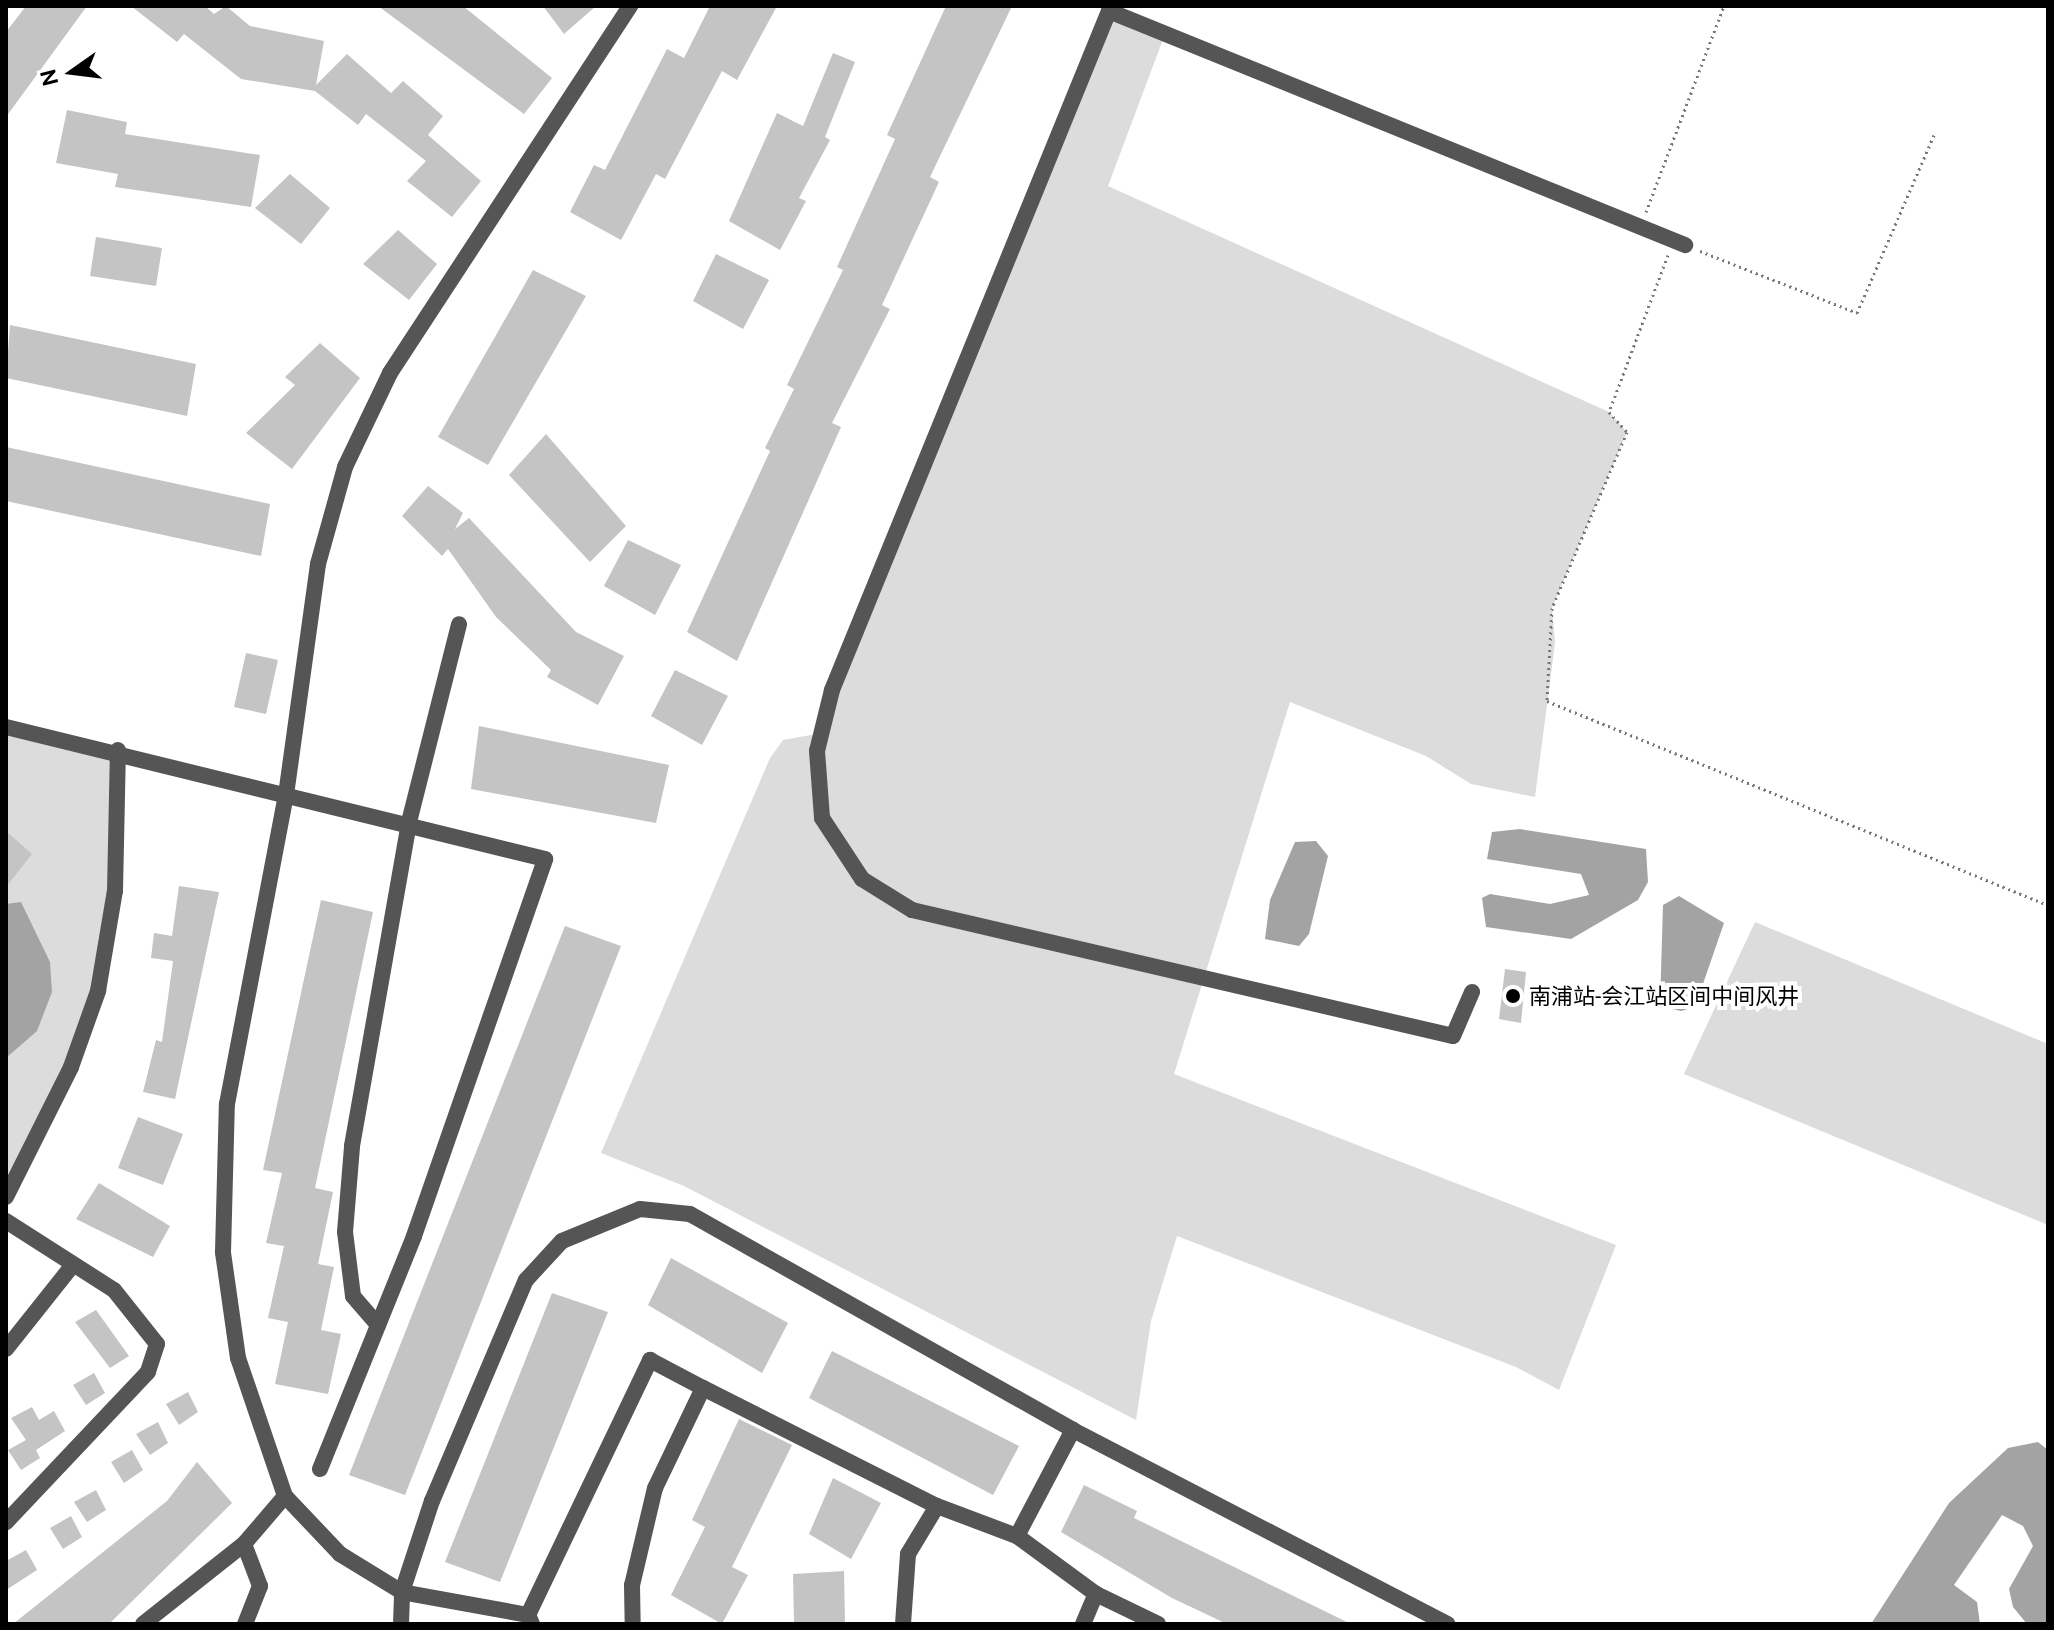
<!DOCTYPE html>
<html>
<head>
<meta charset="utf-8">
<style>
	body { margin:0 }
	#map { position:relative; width:2054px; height:1630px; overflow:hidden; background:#fff; font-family:Ubuntu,"Noto Sans SC",sans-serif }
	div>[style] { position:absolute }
	.green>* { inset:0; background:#dcdcdc }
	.water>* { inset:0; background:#a3a3a3 }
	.building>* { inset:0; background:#c4c4c4 }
	.path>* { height:3px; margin-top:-1.5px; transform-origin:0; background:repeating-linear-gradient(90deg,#777 0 2px,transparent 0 6px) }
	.minor>* { height:16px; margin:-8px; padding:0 8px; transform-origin:8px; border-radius:8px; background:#555 }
	.tertiary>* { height:16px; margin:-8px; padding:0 8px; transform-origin:8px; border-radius:8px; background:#555 }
	.dots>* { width:22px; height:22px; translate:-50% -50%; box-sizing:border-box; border:4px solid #fff; border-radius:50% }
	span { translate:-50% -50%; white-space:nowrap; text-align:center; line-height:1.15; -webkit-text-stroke:8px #fff; paint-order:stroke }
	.poi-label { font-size:22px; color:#000 }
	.left { translate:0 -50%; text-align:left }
	.frame { position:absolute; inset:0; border:8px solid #000; pointer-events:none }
	.north { position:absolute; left:32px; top:32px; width:80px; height:80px; -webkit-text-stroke:6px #fff; paint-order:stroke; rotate:256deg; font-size:22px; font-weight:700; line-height:32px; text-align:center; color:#000 }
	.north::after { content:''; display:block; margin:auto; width:28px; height:36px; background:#000; clip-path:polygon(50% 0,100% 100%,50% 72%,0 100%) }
</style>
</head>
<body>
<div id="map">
	<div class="green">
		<i style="clip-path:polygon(1109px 11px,1165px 34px,1108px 186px,1609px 412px,1627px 432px,1552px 608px,1555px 643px,1535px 797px,1471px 784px,1426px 756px,1290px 702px,1174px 1074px,1616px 1245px,1559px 1390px,1516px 1367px,1177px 1236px,1151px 1321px,1136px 1420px,684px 1186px,601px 1153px,770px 758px,783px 740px,822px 733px)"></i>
		<i style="clip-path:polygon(12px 728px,118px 750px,115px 891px,98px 991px,6px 1197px,6px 738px)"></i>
		<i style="clip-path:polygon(1755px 922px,2048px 1044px,2048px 1225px,1684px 1074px)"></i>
	</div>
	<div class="water">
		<i style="clip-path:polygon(1520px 829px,1646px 849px,1648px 882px,1638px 900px,1571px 939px,1486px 927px,1482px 898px,1490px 894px,1550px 904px,1589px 895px,1581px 874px,1487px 859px,1492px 832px)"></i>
		<i style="clip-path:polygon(1295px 842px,1316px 841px,1328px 856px,1309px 934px,1299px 946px,1265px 939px,1270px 900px)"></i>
		<i style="clip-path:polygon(1679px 896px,1724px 923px,1695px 1007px,1681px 1011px,1660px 1006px,1663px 905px)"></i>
		<i style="clip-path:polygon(21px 902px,50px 962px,52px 992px,37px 1031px,6px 1058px,6px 904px)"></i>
		<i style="clip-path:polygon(2038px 1442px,2048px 1450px,2048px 1624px,2027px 1624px,2013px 1607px,2009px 1589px,2033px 1546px,2023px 1526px,2002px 1515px,1954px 1585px,1977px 1602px,1980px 1624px,1871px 1624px,1949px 1503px,2008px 1448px)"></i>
	</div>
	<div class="building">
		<i style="clip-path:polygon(26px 6px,87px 6px,6px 117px,6px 32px)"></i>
		<i style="clip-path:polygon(131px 6px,205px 6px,214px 14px,226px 6px,250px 26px,324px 41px,316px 85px,347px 54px,391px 93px,403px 81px,443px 116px,428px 135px,481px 181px,452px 217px,407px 181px,426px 161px,366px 114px,358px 125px,315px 91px,241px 79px,184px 34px,177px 42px)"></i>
		<i style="clip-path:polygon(378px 6px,463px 6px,552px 78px,524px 114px)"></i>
		<i style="clip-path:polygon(543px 6px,596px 6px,564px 34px)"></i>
		<i style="clip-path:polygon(710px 6px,777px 6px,737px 80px,722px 71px,665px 179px,656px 174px,621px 240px,570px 212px,594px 165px,605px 170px,667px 49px,684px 58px)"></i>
		<i style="clip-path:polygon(946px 6px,1012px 6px,930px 177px,939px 182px,882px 305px,890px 309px,832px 423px,841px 427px,737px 661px,687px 632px,770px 451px,765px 448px,794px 389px,787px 385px,843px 270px,837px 267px,895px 139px,887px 135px)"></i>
		<i style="clip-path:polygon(833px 53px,855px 62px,825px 137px,830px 140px,799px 198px,806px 201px,780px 250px,729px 221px,777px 113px,803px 126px)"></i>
		<i style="clip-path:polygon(67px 110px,127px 122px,125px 134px,260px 155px,251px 207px,115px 187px,118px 174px,56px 163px)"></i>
		<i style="clip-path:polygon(290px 174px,330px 208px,301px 244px,255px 208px)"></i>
		<i style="clip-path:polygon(398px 230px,437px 264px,409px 300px,363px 264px)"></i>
		<i style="clip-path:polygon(96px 237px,162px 248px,156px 286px,90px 276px)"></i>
		<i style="clip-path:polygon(716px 254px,769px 280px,743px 329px,693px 301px)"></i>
		<i style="clip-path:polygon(533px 270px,586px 296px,488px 465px,438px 437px)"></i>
		<i style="clip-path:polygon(10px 325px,196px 364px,187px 416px,6px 378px)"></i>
		<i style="clip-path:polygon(320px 343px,360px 378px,292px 469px,246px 433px,295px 385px,285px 377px)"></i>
		<i style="clip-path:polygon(546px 434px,626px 526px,590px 562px,509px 475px)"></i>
		<i style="clip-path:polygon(6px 447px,270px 504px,261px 556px,6px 501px)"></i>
		<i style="clip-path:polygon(428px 486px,463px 513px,455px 529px,469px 518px,576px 632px,624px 656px,598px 705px,547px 677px,551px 670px,496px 617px,448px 549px,442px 556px,402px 516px)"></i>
		<i style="clip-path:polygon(628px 540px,681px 565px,655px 615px,604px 586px)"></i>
		<i style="clip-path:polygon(246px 653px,278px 660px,266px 714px,234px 707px)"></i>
		<i style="clip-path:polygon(675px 670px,728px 696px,702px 745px,651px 716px)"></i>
		<i style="clip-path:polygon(479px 726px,669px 765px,656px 823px,471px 789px)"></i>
		<i style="clip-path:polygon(6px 831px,32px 854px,6px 887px)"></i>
		<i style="clip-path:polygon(179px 886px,219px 892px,175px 1099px,143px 1092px,156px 1040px,162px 1042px,173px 961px,151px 958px,154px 933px,172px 936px)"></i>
		<i style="clip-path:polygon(321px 900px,373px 912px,315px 1188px,333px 1192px,318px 1264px,334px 1267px,321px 1330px,341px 1334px,328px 1394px,275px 1384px,288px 1322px,268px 1318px,284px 1246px,266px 1243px,282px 1173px,263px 1170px)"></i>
		<i style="clip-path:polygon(565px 926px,621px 946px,405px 1495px,349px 1475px)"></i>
		<i style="clip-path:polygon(1505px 969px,1526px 972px,1521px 1023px,1499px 1019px)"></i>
		<i style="clip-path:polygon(138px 1117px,183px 1134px,163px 1185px,118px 1168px)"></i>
		<i style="clip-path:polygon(99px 1183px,170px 1226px,153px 1257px,76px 1219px)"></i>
		<i style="clip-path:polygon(671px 1258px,788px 1323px,762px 1373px,648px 1305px)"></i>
		<i style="clip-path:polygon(552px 1293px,608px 1312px,500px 1582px,445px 1562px)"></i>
		<i style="clip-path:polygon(96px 1310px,129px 1356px,110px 1368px,75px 1322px)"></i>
		<i style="clip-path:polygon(832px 1351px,1019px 1446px,993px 1495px,809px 1398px)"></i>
		<i style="clip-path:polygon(94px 1373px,105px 1393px,86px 1405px,73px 1385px)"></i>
		<i style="clip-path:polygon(188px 1392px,198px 1412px,179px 1425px,166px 1404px)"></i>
		<i style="clip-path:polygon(32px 1407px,39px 1420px,54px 1411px,65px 1431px,36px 1450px,40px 1458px,21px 1470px,8px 1450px,26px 1440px,11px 1418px)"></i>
		<i style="clip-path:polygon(739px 1419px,792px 1445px,732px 1567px,748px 1575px,722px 1624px,671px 1595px,705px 1527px,692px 1520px)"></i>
		<i style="clip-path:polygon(158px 1422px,168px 1443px,150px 1455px,136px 1434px)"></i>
		<i style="clip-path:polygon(132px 1450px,143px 1470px,124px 1483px,111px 1462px)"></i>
		<i style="clip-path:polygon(197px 1462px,232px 1503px,109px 1624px,13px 1624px,167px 1501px)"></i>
		<i style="clip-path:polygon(833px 1478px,881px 1503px,851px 1559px,809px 1534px)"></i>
		<i style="clip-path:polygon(1084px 1485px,1137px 1511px,1134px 1518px,1351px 1624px,1227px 1624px,1172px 1598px,1061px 1532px)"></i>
		<i style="clip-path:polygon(96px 1490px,106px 1510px,87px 1522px,74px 1502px)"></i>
		<i style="clip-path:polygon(71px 1516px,82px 1537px,63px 1549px,50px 1528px)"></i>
		<i style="clip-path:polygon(26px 1550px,37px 1570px,6px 1590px,6px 1561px)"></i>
		<i style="clip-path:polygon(844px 1571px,845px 1624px,794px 1624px,793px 1574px)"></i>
	</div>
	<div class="path">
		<i style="left:1646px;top:212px;width:220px;rotate:-69.3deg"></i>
		<i style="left:1700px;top:251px;width:169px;rotate:21.5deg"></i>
		<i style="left:1857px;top:313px;width:194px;rotate:-66.6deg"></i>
		<i style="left:1668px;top:255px;width:168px;rotate:110.6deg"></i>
		<i style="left:1609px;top:412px;width:27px;rotate:48deg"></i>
		<i style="left:1627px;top:432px;width:191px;rotate:113.1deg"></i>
		<i style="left:1552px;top:608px;width:93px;rotate:93.1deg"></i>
		<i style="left:1547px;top:701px;width:541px;rotate:22.16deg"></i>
	</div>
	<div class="minor">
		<i style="left:1111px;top:6px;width:739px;rotate:112.19deg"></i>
		<i style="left:832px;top:690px;width:63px;rotate:103.8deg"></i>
		<i style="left:817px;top:751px;width:67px;rotate:85.7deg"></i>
		<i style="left:822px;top:818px;width:73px;rotate:56.7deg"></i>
		<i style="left:862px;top:879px;width:59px;rotate:31.8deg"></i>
		<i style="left:912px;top:910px;width:555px;rotate:13.11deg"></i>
		<i style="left:1453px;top:1036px;width:48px;rotate:-66.6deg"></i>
		<i style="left:1109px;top:11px;width:622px;rotate:22.11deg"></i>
		<i style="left:6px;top:1197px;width:145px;rotate:-63.4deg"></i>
		<i style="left:71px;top:1067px;width:81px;rotate:-70.4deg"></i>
		<i style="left:98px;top:991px;width:101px;rotate:-80.4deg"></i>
		<i style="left:115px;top:891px;width:141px;rotate:-88.8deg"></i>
		<i style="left:6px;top:1221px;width:128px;rotate:32.6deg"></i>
		<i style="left:114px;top:1290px;width:69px;rotate:51.5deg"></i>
		<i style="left:157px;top:1344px;width:29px;rotate:108deg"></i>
		<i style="left:148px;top:1372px;width:207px;rotate:133.4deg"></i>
		<i style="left:378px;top:1325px;width:38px;rotate:-131deg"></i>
		<i style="left:353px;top:1296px;width:64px;rotate:-97.1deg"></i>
		<i style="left:345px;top:1232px;width:86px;rotate:-85.3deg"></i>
		<i style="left:352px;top:1146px;width:329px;rotate:-80deg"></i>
		<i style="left:409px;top:822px;width:204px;rotate:-75.8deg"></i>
		<i style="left:6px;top:1349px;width:106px;rotate:-51.5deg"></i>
		<i style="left:703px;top:1388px;width:262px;rotate:26.8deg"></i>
		<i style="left:937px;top:1506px;width:85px;rotate:20.6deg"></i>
		<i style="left:1017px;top:1536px;width:98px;rotate:36.3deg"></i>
		<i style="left:1096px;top:1594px;width:69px;rotate:25.8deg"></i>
		<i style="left:320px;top:1469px;width:251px;rotate:-68deg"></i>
		<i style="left:414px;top:1236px;width:399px;rotate:-70.8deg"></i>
		<i style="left:1017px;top:1536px;width:120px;rotate:-62.2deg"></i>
		<i style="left:244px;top:1544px;width:45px;rotate:69.1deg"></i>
		<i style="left:260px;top:1586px;width:41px;rotate:111.5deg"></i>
		<i style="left:528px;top:1615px;width:128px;rotate:-169.7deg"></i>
		<i style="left:402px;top:1592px;width:73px;rotate:-148.5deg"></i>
		<i style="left:340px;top:1554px;width:80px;rotate:-133.5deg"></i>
		<i style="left:285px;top:1496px;width:146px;rotate:-108.8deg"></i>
		<i style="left:238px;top:1358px;width:107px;rotate:-98.1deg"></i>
		<i style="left:223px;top:1252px;width:148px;rotate:-88.5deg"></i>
		<i style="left:227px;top:1104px;width:315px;rotate:-79.2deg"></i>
		<i style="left:286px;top:795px;width:233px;rotate:-82.1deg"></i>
		<i style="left:318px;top:564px;width:101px;rotate:-74.4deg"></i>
		<i style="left:345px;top:467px;width:104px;rotate:-64.4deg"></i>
		<i style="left:390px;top:373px;width:439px;rotate:-56.8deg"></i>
		<i style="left:143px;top:1624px;width:129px;rotate:-38.4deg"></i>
		<i style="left:244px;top:1544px;width:63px;rotate:-49.5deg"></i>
		<i style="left:401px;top:1624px;width:32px;rotate:-88deg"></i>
		<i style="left:402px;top:1592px;width:96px;rotate:-71.8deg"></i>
		<i style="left:432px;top:1501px;width:240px;rotate:-67deg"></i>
		<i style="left:526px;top:1280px;width:53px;rotate:-47.3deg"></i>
		<i style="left:562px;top:1241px;width:84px;rotate:-22.3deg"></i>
		<i style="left:640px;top:1209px;width:50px;rotate:5.7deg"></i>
		<i style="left:690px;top:1214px;width:440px;rotate:29.4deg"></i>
		<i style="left:1073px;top:1430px;width:422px;rotate:27.4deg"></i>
		<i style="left:532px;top:1624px;width:10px;rotate:-114deg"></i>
		<i style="left:528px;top:1615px;width:283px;rotate:-64.4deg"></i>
		<i style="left:650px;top:1360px;width:60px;rotate:27.8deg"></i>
		<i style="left:703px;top:1388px;width:111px;rotate:115.6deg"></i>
		<i style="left:655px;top:1488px;width:100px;rotate:103.3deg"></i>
		<i style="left:632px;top:1585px;width:39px;rotate:89deg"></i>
		<i style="left:903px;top:1624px;width:70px;rotate:-85.9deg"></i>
		<i style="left:908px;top:1554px;width:56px;rotate:-58.9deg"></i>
		<i style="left:1083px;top:1624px;width:33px;rotate:-67deg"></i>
	</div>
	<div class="tertiary">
		<i style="left:6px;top:727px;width:555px;rotate:13.76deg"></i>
	</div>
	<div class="dots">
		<i style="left:1513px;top:996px;background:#000"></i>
	</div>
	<div class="poi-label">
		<span class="left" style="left:1529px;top:996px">南浦站-会江站区间中间风井</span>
	</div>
	<div class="frame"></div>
	<div class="north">N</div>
</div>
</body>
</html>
